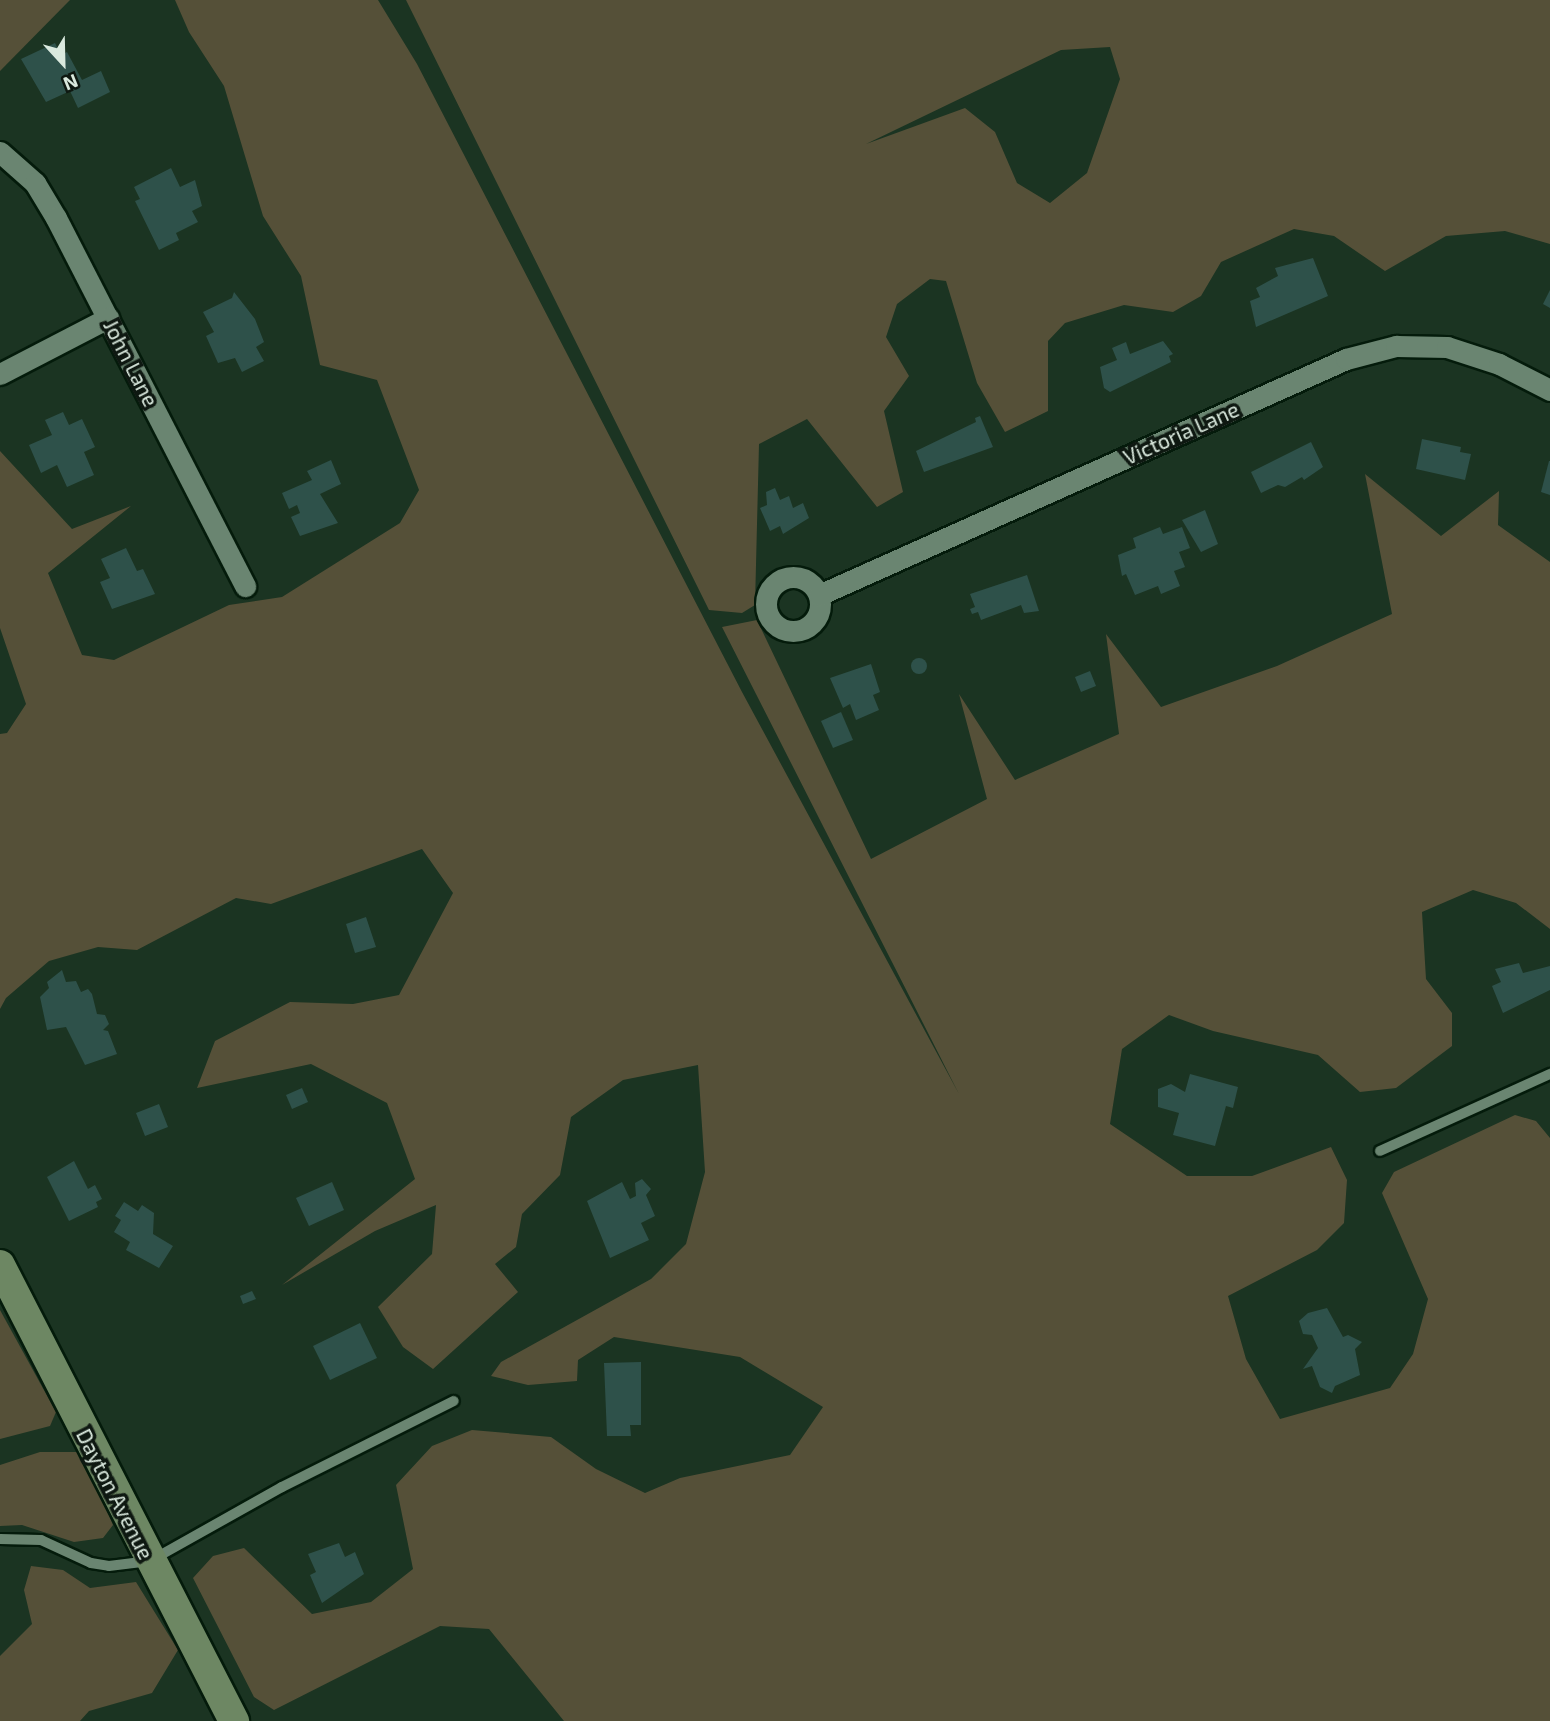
<!DOCTYPE html>
<html>
<head>
<meta charset="utf-8">
<style>
	body { margin:0 }
	#map { position:relative; width:1550px; height:1721px; overflow:hidden; background:#1b3422; font-family:"Exo 2",sans-serif }
	div>[style] { position:absolute }
	.green>* { inset:0; background:#555038 }
	.building>* { inset:0; background:#2e514a }
	.round { border-radius:50% }
	.roads { filter:drop-shadow(2px 0 #041b0b) drop-shadow(-2px 0 #041b0b) drop-shadow(0 2px #041b0b) drop-shadow(0 -2px #041b0b) }
	.lane>* { height:10px; margin:-5px; padding:0 5px; transform-origin:5px; border-radius:5px; background:#6a8571 }
	.street>* { height:21px; margin:-10.5px; padding:0 10.5px; transform-origin:10.5px; border-radius:10.5px; background:#6a8571 }
	.street>.ring { margin:-10.5px; padding:0; box-sizing:content-box; background:none; border:21px solid #6a8571; border-radius:50% }
	.secondary>* { height:30px; margin:-15px; padding:0 15px; transform-origin:15px; border-radius:15px; background:#6d8763 }
	span { translate:-50% -50%; white-space:nowrap; text-align:center; line-height:1.15; -webkit-text-stroke:7px #0e1811; paint-order:stroke }
	.street-label { font-size:21px; color:#dae9de }
	.north { position:absolute; left:28px; top:28px; width:70px; height:70px; -webkit-text-stroke:5px #0e1811; paint-order:stroke; rotate:158deg; font-size:19px; font-weight:700; line-height:28px; text-align:center; color:#dae9de }
	.north::after { content:''; display:block; margin:auto; width:24px; height:32px; background:#dae9de; clip-path:polygon(50% 0,100% 100%,50% 72%,0 100%) }
</style>
</head>
<body>
<div id="map">
	<div class="green">
		<i style="clip-path:polygon(0 0,70px 0,0 71px)"></i>
		<i style="clip-path:polygon(175px 0,378px 0,417px 64px,742px 692px,959px 1094px,722px 627px,757px 620px,871px 859px,987px 799px,959px 694px,1015px 780px,1119px 734px,1106px 634px,1161px 707px,1277px 666px,1392px 614px,1365px 474px,1441px 536px,1499px 491px,1498px 525px,1550px 562px,1550px 929px,1516px 903px,1473px 890px,1422px 912px,1426px 979px,1452px 1013px,1452px 1046px,1396px 1088px,1360px 1092px,1318px 1055px,1213px 1031px,1169px 1015px,1122px 1049px,1110px 1124px,1187px 1176px,1252px 1176px,1331px 1147px,1347px 1180px,1344px 1223px,1317px 1250px,1228px 1296px,1246px 1359px,1280px 1419px,1390px 1388px,1413px 1354px,1428px 1299px,1382px 1193px,1394px 1172px,1515px 1115px,1536px 1121px,1550px 1138px,1550px 1721px,564px 1721px,489px 1629px,440px 1626px,274px 1710px,254px 1697px,193px 1578px,213px 1556px,244px 1548px,312px 1614px,371px 1602px,413px 1569px,396px 1485px,432px 1446px,472px 1430px,551px 1437px,596px 1469px,645px 1493px,680px 1478px,790px 1455px,823px 1407px,740px 1357px,614px 1337px,578px 1360px,577px 1381px,528px 1385px,491px 1376px,501px 1362px,651px 1279px,686px 1244px,705px 1172px,698px 1065px,623px 1080px,571px 1117px,560px 1175px,522px 1214px,516px 1247px,495px 1264px,518px 1292px,433px 1369px,403px 1347px,378px 1307px,432px 1254px,436px 1205px,375px 1231px,282px 1285px,415px 1179px,387px 1103px,311px 1064px,197px 1088px,215px 1041px,290px 1002px,353px 1004px,399px 995px,453px 893px,422px 849px,271px 904px,236px 898px,137px 950px,98px 947px,49px 961px,6px 998px,0 1009px,0 734px,7px 733px,26px 704px,0 628px,0 451px,72px 529px,131px 506px,48px 573px,82px 655px,114px 660px,229px 605px,282px 597px,400px 523px,419px 490px,377px 380px,320px 365px,301px 276px,263px 216px,224px 86px,189px 32px)"></i>
		<i style="clip-path:polygon(evenodd,406px 0,1550px 0,1550px 244px,1505px 231px,1446px 236px,1385px 271px,1334px 236px,1294px 229px,1221px 262px,1201px 296px,1173px 312px,1124px 305px,1065px 323px,1048px 341px,1048px 411px,1005px 432px,977px 383px,946px 281px,930px 279px,897px 304px,886px 337px,909px 376px,884px 411px,903px 492px,877px 507px,807px 419px,759px 444px,755px 605px,742px 613px,709px 610px,406px 0,1110px 47px,1120px 79px,1087px 173px,1050px 203px,1017px 183px,995px 132px,965px 108px,866px 144px,1061px 50px,1110px 47px)"></i>
		<i style="clip-path:polygon(0 1310px,56px 1412px,50px 1426px,0 1439px)"></i>
		<i style="clip-path:polygon(40px 1452px,83px 1452px,113px 1525px,103px 1538px,74px 1542px,22px 1525px,0 1526px,0 1465px)"></i>
		<i style="clip-path:polygon(31px 1566px,63px 1570px,90px 1588px,136px 1582px,178px 1650px,152px 1693px,89px 1711px,80px 1721px,0 1721px,0 1656px,32px 1624px,24px 1590px)"></i>
	</div>
	<div class="building">
		<i style="clip-path:polygon(55px 43px,61px 55px,67px 52px,82px 80px,101px 71px,110px 92px,78px 108px,70px 91px,46px 102px,21px 59px)"></i>
		<i style="clip-path:polygon(171px 168px,180px 187px,195px 180px,202px 206px,192px 211px,198px 222px,176px 233px,179px 240px,159px 250px,135px 201px,140px 199px,134px 187px)"></i>
		<i style="clip-path:polygon(1313px 258px,1328px 296px,1256px 327px,1250px 301px,1260px 297px,1256px 288px,1278px 276px,1275px 268px)"></i>
		<i style="clip-path:polygon(1550px 290px,1550px 308px,1543px 304px)"></i>
		<i style="clip-path:polygon(234px 292px,255px 319px,264px 342px,256px 347px,264px 361px,242px 372px,235px 358px,218px 363px,206px 336px,214px 332px,203px 312px,232px 298px)"></i>
		<i style="clip-path:polygon(1163px 341px,1173px 354px,1169px 356px,1171px 362px,1110px 392px,1104px 388px,1100px 367px,1117px 360px,1112px 348px,1126px 342px,1130px 354px)"></i>
		<i style="clip-path:polygon(63px 412px,69px 425px,82px 419px,95px 447px,84px 452px,94px 475px,67px 487px,57px 465px,41px 473px,29px 445px,52px 435px,45px 420px)"></i>
		<i style="clip-path:polygon(980px 416px,993px 447px,924px 472px,916px 451px,976px 422px,975px 418px)"></i>
		<i style="clip-path:polygon(1422px 439px,1461px 447px,1460px 452px,1471px 454px,1465px 480px,1416px 469px)"></i>
		<i style="clip-path:polygon(1311px 442px,1323px 467px,1304px 480px,1302px 477px,1285px 487px,1278px 485px,1261px 493px,1251px 472px)"></i>
		<i style="clip-path:polygon(331px 460px,341px 484px,320px 494px,338px 523px,300px 536px,291px 517px,300px 513px,297px 505px,289px 509px,282px 493px,312px 480px,307px 471px)"></i>
		<i style="clip-path:polygon(1549px 461px,1550px 461px,1550px 495px,1541px 492px)"></i>
		<i style="clip-path:polygon(775px 488px,780px 500px,789px 496px,793px 508px,803px 503px,809px 518px,783px 534px,780px 526px,770px 531px,760px 508px,767px 505px,766px 492px)"></i>
		<i style="clip-path:polygon(1205px 510px,1218px 544px,1201px 552px,1182px 520px)"></i>
		<i style="clip-path:polygon(1160px 527px,1163px 534px,1182px 527px,1190px 548px,1179px 552px,1185px 567px,1174px 571px,1180px 586px,1161px 594px,1158px 586px,1135px 595px,1126px 574px,1122px 576px,1118px 555px,1136px 548px,1133px 538px)"></i>
		<i style="clip-path:polygon(126px 548px,137px 571px,143px 569px,155px 594px,112px 609px,100px 582px,110px 578px,101px 559px)"></i>
		<i style="clip-path:polygon(1027px 575px,1039px 611px,1024px 613px,1021px 605px,981px 620px,978px 612px,972px 614px,970px 609px,975px 607px,970px 594px)"></i>
		<i class="round" style="left:911px;top:658px;width:16px;height:16px"></i>
		<i style="clip-path:polygon(871px 664px,880px 692px,873px 695px,879px 710px,856px 720px,850px 704px,843px 708px,830px 678px)"></i>
		<i style="clip-path:polygon(1090px 671px,1096px 686px,1081px 692px,1075px 677px)"></i>
		<i style="clip-path:polygon(841px 712px,853px 740px,833px 748px,821px 721px)"></i>
		<i style="clip-path:polygon(366px 917px,376px 947px,355px 953px,346px 924px)"></i>
		<i style="clip-path:polygon(1519px 963px,1523px 973px,1550px 966px,1550px 990px,1503px 1013px,1492px 986px,1501px 982px,1495px 969px)"></i>
		<i style="clip-path:polygon(62px 970px,66px 982px,76px 981px,81px 992px,88px 989px,92px 994px,97px 1014px,105px 1015px,109px 1024px,103px 1030px,108px 1031px,117px 1054px,85px 1065px,66px 1027px,47px 1030px,40px 997px,49px 988px,47px 982px)"></i>
		<i style="clip-path:polygon(1190px 1074px,1238px 1087px,1233px 1108px,1226px 1106px,1215px 1146px,1173px 1135px,1179px 1113px,1158px 1107px,1158px 1089px,1171px 1084px,1185px 1092px)"></i>
		<i style="clip-path:polygon(302px 1088px,308px 1102px,292px 1109px,286px 1095px)"></i>
		<i style="clip-path:polygon(159px 1104px,168px 1127px,145px 1136px,136px 1113px)"></i>
		<i style="clip-path:polygon(74px 1161px,88px 1189px,95px 1185px,102px 1199px,96px 1202px,98px 1207px,69px 1221px,47px 1177px)"></i>
		<i style="clip-path:polygon(642px 1179px,651px 1189px,646px 1195px,655px 1216px,641px 1223px,649px 1240px,610px 1258px,587px 1201px,622px 1182px,630px 1199px,636px 1196px,635px 1183px)"></i>
		<i style="clip-path:polygon(332px 1182px,344px 1210px,309px 1226px,296px 1198px)"></i>
		<i style="clip-path:polygon(124px 1202px,138px 1211px,142px 1205px,154px 1213px,153px 1234px,173px 1246px,159px 1268px,126px 1250px,130px 1242px,114px 1232px,121px 1220px,115px 1216px)"></i>
		<i style="clip-path:polygon(252px 1291px,256px 1299px,243px 1304px,240px 1296px)"></i>
		<i style="clip-path:polygon(1327px 1308px,1343px 1337px,1348px 1335px,1362px 1342px,1355px 1349px,1360px 1375px,1335px 1386px,1332px 1393px,1320px 1387px,1312px 1366px,1303px 1369px,1318px 1348px,1312px 1335px,1303px 1334px,1299px 1321px,1308px 1313px)"></i>
		<i style="clip-path:polygon(360px 1323px,377px 1358px,330px 1380px,313px 1346px)"></i>
		<i style="clip-path:polygon(641px 1362px,641px 1425px,630px 1425px,631px 1436px,607px 1436px,604px 1363px)"></i>
		<i style="clip-path:polygon(339px 1543px,345px 1557px,355px 1552px,364px 1574px,322px 1603px,310px 1575px,316px 1572px,308px 1554px)"></i>
	</div>
	<div class="roads">
		<div class="lane">
			<i style="left:1380px;top:1151px;width:187px;rotate:-24.4deg"></i>
			<i style="left:0;top:1539px;width:41px;rotate:1.4deg"></i>
			<i style="left:41px;top:1540px;width:55px;rotate:24.7deg"></i>
			<i style="left:91px;top:1563px;width:18px;rotate:9deg"></i>
			<i style="left:109px;top:1566px;width:41px;rotate:-7deg"></i>
			<i style="left:150px;top:1561px;width:151px;rotate:-29.3deg"></i>
			<i style="left:282px;top:1487px;width:192px;rotate:-26.6deg"></i>
		</div>
		<div class="street">
			<i style="left:0;top:152px;width:47px;rotate:41.5deg"></i>
			<i style="left:35px;top:183px;width:41px;rotate:59deg"></i>
			<i style="left:56px;top:218px;width:414px;rotate:62.8deg"></i>
			<i style="left:0;top:374px;width:122px;rotate:-27.4deg"></i>
			<i class="ring" style="left:766px;top:577px;width:33px;height:33px"></i>
			<i style="left:819px;top:595px;width:577px;rotate:-24.12deg"></i>
			<i style="left:1346px;top:359px;width:52px;rotate:-14.6deg"></i>
			<i style="left:1396px;top:346px;width:51px;rotate:1.1deg"></i>
			<i style="left:1447px;top:347px;width:55px;rotate:18.1deg"></i>
			<i style="left:1499px;top:364px;width:57px;rotate:27deg"></i>
		</div>
		<div class="secondary">
			<i style="left:0;top:1265px;width:513px;rotate:62.84deg"></i>
		</div>
	</div>
	<div class="street-label">
		<span style="left:131px;top:363px;rotate:63deg">John Lane</span>
		<span style="left:1181px;top:433px;rotate:-24deg">Victoria Lane</span>
		<span style="left:115px;top:1494px;rotate:63deg">Dayton Avenue</span>
	</div>
	<div class="north">N</div>
</div>
</body>
</html>
